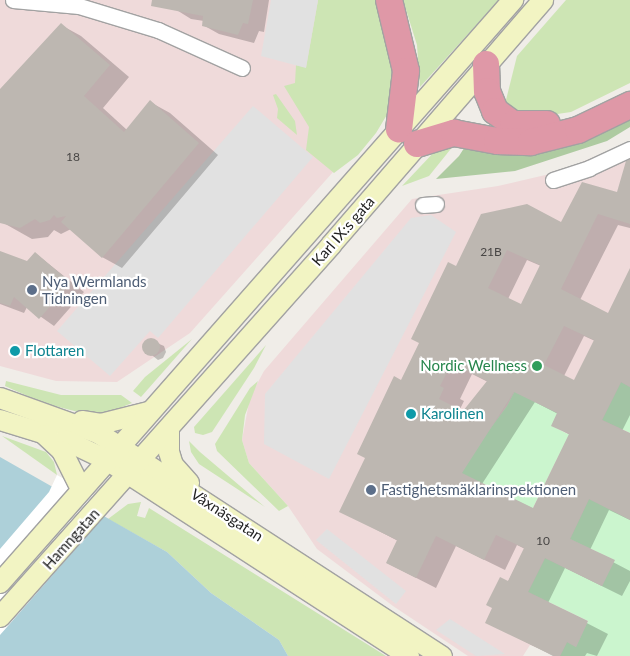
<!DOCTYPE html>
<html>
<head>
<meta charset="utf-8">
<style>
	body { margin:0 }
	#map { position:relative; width:630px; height:656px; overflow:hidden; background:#f0ede8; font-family:Lato,sans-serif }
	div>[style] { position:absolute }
	.commercial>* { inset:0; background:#efdada }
	.grass>* { inset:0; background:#cde5b4 }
	.forest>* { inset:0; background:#aecba1 }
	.park>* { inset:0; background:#cbf5ce }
	.parking>* { inset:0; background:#e1e1e1 }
	.water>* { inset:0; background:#add0d9 }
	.pier>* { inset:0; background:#fff }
	.shadow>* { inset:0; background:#0003 }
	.building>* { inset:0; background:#bdb7b1 }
	.round { border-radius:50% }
	.roads { filter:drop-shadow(1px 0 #a2a2a2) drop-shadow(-1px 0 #a2a2a2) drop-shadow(0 1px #a2a2a2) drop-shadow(0 -1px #a2a2a2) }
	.street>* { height:15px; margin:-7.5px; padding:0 7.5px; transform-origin:7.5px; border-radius:7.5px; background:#fff }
	.secondary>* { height:20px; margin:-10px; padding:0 10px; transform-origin:10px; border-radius:10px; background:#f2f4c3 }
	.highway>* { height:26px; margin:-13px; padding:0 13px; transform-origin:13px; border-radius:13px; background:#df98a7 }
	.dots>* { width:14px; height:14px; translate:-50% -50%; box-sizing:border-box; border:2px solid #fff; border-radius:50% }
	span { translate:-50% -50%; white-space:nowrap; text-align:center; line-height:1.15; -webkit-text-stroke:4.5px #fff; paint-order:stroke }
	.number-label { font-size:12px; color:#484645 }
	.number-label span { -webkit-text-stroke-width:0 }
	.street-label { font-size:15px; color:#212121 }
	.service-label { font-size:15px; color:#4e5e75 }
	.left { translate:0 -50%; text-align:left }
	.culture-label { font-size:15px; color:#0d838f }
	.leisure-label { font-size:15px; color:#27864d }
	.right { translate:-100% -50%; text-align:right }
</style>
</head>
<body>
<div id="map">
	<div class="commercial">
		<i style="clip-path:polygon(0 0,318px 0,316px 22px,341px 163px,190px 333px,117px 382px,56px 381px,0 366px)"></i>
		<i style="clip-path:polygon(630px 142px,630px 465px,551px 426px,517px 387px,507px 406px,470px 456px,481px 482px,515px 499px,559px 454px,630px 519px,570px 539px,615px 560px,602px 586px,529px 592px,588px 621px,576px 647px,560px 656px,530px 645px,523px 656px,468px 656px,393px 606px,317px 549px,288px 506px,249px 463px,242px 440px,250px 397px,264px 371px,412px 199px,498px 186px,558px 172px)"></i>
	</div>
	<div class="grass">
		<i style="clip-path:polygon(318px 0,380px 0,396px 81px,388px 113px,376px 133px,358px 155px,334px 173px,306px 150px,309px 127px,284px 86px,295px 83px,296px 65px,306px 67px)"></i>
		<i style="clip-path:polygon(403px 0,499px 0,420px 87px,417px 45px)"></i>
		<i style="clip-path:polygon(566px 0,630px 0,630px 83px,571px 112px,523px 119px,501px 104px,506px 100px,517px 56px)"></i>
		<i style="clip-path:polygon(276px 94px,295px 121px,297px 135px,277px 118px,278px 109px,273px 95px)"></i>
		<i style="clip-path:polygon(458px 140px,429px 176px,402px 186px,436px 150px)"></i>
		<i style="clip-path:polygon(192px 339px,141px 397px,133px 391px,145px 377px)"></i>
		<i style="clip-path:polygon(266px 345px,254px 368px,212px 432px,203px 435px,195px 433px,194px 427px)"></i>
		<i style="clip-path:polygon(6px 381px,61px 395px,121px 395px,132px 403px,98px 417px,43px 403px,5px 386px)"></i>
		<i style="clip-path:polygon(258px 381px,245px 415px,242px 440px,249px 463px,288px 506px,279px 511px,217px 451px,215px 444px,250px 388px)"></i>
		<i style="clip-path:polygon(2px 436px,46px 452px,54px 462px,57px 475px)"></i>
		<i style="clip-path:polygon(189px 441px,200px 452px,265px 507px,199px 464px,191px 452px)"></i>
		<i style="clip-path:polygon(141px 502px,137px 516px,145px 518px,149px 508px,386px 656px,288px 656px,279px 640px,211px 593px,167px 552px,108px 519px,128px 504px)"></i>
	</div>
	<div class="forest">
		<i style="clip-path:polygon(630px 112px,630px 127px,607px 141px,515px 171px,436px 179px,459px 156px,468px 142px)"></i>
	</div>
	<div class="park">
		<i style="clip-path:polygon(621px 382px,630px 387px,630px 433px,602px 420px)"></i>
		<i style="clip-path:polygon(517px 387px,561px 406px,552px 426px,630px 465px,630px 489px,559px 455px,528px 518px,514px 499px,482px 483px,457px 483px,470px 456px,507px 406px)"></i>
		<i style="clip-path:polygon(589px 499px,630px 519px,630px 656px,560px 656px,567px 642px,576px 647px,588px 621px,528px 592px,545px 558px,602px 586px,614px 560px,570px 539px)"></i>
	</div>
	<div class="parking">
		<i style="clip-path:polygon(271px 0,318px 0,306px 68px,261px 56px)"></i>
		<i style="clip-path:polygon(253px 106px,313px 157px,158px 338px,150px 331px,110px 376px,57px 331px)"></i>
		<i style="clip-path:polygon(431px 215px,456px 232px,329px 479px,264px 444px,265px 394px,411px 218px)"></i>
		<i style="clip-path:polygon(327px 529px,406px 591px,396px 604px,316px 540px)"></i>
		<i style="clip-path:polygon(450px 619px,505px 654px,476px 656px,436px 630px)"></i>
	</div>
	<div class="water">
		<i style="clip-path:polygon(0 457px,167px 552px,211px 593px,279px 640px,288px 656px,0 656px)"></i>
	</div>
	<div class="pier">
		<i style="clip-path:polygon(57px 475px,113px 506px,0 635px,0 549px,49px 492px)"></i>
	</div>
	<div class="shadow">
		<i style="clip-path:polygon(174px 0,269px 0,264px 32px,259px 31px,254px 43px,219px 34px,203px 25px,204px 21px,191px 19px,175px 9px)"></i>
		<i style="clip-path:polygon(61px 25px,81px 36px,129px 77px,103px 108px,127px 130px,150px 102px,170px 113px,218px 155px,122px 268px,102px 257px,71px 229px,61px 234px,54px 230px,48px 237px,32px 239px,0 221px,0 93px)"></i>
		<i style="clip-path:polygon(evenodd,630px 178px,630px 228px,618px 225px,580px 300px,608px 314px,630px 284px,630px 415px,622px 431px,630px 435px,630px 520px,609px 510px,590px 550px,630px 571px,630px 581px,622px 596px,565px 568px,548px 603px,608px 634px,597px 656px,587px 653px,585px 656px,553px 656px,487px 622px,525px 549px,517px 545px,505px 570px,456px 546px,436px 588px,387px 563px,398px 541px,341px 511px,456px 267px,562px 224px,618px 194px,630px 178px,527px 260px,541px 266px,522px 306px,508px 299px,527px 260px,630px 178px,584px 336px,595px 341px,575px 382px,564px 376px,584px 336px,630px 178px,472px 374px,488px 382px,463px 413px,459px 411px,464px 401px,460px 399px,472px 374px,630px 178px,535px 402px,558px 414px,553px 425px,570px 435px,534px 509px,482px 484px,535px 402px)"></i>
		<i style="clip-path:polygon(35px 253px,84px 292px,54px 326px,27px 307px,24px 313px,0 304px,0 254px,27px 263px)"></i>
		<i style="clip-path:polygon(150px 340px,164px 346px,166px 352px,163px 358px,158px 360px,143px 348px)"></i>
	</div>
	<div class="building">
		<i style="clip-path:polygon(152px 0,253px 0,248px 24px,243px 23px,238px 35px,202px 26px,203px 16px,151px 6px)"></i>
		<i style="clip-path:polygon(61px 23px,110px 65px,84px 96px,124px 132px,150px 100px,199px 143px,102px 258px,61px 222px,66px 216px,57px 218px,54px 215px,50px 220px,40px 223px,35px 219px,20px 228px,0 223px,0 89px)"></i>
		<i style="clip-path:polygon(evenodd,630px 159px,630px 224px,598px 214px,561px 289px,608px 313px,630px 268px,630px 387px,621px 382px,602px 420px,630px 433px,630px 520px,589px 499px,570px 539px,615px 560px,602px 586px,545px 558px,528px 592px,588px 621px,576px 647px,567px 642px,560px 656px,554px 656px,485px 623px,492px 608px,486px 605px,500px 577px,508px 581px,524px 548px,496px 535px,484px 560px,436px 536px,416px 578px,386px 563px,397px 540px,339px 512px,365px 458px,357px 454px,394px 376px,401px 380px,419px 343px,411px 339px,448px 262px,456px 266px,481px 214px,527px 204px,561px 222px,582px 182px,617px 192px,626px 161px,630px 159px,507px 250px,540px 265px,521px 304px,488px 288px,507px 250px,630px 159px,564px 326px,594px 340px,574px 380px,544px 365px,564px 326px,630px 159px,452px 363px,487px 381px,463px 411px,439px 399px,444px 388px,440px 386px,452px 363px,630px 159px,514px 392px,557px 413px,551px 426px,569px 434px,533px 508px,462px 473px,514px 392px)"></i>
		<i style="clip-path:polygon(0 251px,27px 261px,35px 252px,71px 283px,39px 319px,14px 297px,10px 306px,0 303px)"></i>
		<i class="round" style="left:142px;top:338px;width:18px;height:18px"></i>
	</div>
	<div class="roads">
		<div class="street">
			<i style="left:13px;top:0;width:66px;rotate:5.2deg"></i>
			<i style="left:79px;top:6px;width:83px;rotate:16.9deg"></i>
			<i style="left:158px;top:30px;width:92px;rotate:24.3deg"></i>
			<i style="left:553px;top:180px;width:38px;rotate:-18deg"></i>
			<i style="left:589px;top:168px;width:45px;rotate:-24.9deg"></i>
			<i style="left:423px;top:205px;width:13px;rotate:-4deg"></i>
		</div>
		<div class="secondary">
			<i style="left:0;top:398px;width:104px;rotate:19.7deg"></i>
			<i style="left:98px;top:433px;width:410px;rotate:33deg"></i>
			<i style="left:0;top:420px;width:68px;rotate:17.1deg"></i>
			<i style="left:65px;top:440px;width:47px;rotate:25.5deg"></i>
			<i style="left:107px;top:460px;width:360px;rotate:33deg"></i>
			<i style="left:82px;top:421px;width:19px;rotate:9deg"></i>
			<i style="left:101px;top:424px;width:49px;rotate:-14.3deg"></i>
			<i style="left:169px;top:429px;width:23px;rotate:90deg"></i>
			<i style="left:169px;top:452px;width:14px;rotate:73deg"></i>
			<i style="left:173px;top:465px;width:24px;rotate:48deg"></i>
			<i style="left:45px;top:435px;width:23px;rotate:43deg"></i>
			<i style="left:62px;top:451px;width:42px;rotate:63.4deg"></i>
			<i style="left:0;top:583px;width:777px;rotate:-48.65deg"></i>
			<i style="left:0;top:617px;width:498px;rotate:-48.3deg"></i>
			<i style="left:331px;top:245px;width:324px;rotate:-49.1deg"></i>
		</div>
		<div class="highway">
			<i style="left:389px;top:0;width:73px;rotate:76.5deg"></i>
			<i style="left:406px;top:71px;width:59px;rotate:96.8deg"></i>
			<i style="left:486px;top:64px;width:27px;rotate:88deg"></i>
			<i style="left:487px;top:91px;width:22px;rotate:68deg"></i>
			<i style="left:495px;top:111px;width:22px;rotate:36deg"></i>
			<i style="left:513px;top:124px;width:34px"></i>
			<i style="left:417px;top:144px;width:39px;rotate:-17deg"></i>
			<i style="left:454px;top:133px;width:44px;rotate:10.5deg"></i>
			<i style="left:497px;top:141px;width:34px;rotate:2deg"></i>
			<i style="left:531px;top:142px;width:49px;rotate:-14.3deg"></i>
			<i style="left:578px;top:130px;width:58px;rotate:-25.7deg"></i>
		</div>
	</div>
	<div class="dots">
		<i style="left:32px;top:290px;background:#5c6f8a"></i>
		<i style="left:15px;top:351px;background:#0f9aa8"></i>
		<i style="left:537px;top:366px;background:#2e9e5b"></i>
		<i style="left:411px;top:414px;background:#0f9aa8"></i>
		<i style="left:371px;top:490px;background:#5c6f8a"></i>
	</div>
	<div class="number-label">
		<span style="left:73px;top:157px">18</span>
		<span style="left:491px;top:252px">21B</span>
		<span style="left:543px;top:541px">10</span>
	</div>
	<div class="street-label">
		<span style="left:343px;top:231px;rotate:-49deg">Karl IX:s gata</span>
		<span style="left:227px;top:515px;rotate:33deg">Våxnäsgatan</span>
		<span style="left:71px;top:539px;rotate:-48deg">Hamngatan</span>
	</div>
	<div class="service-label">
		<span class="left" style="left:42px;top:290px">Nya Wermlands<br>Tidningen</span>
		<span class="left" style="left:381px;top:490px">Fastighetsmäklarinspektionen</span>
	</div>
	<div class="culture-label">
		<span class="left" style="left:25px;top:351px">Flottaren</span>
		<span class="left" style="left:421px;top:414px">Karolinen</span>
	</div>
	<div class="leisure-label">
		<span class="right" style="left:527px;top:366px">Nordic Wellness</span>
	</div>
</div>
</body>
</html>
